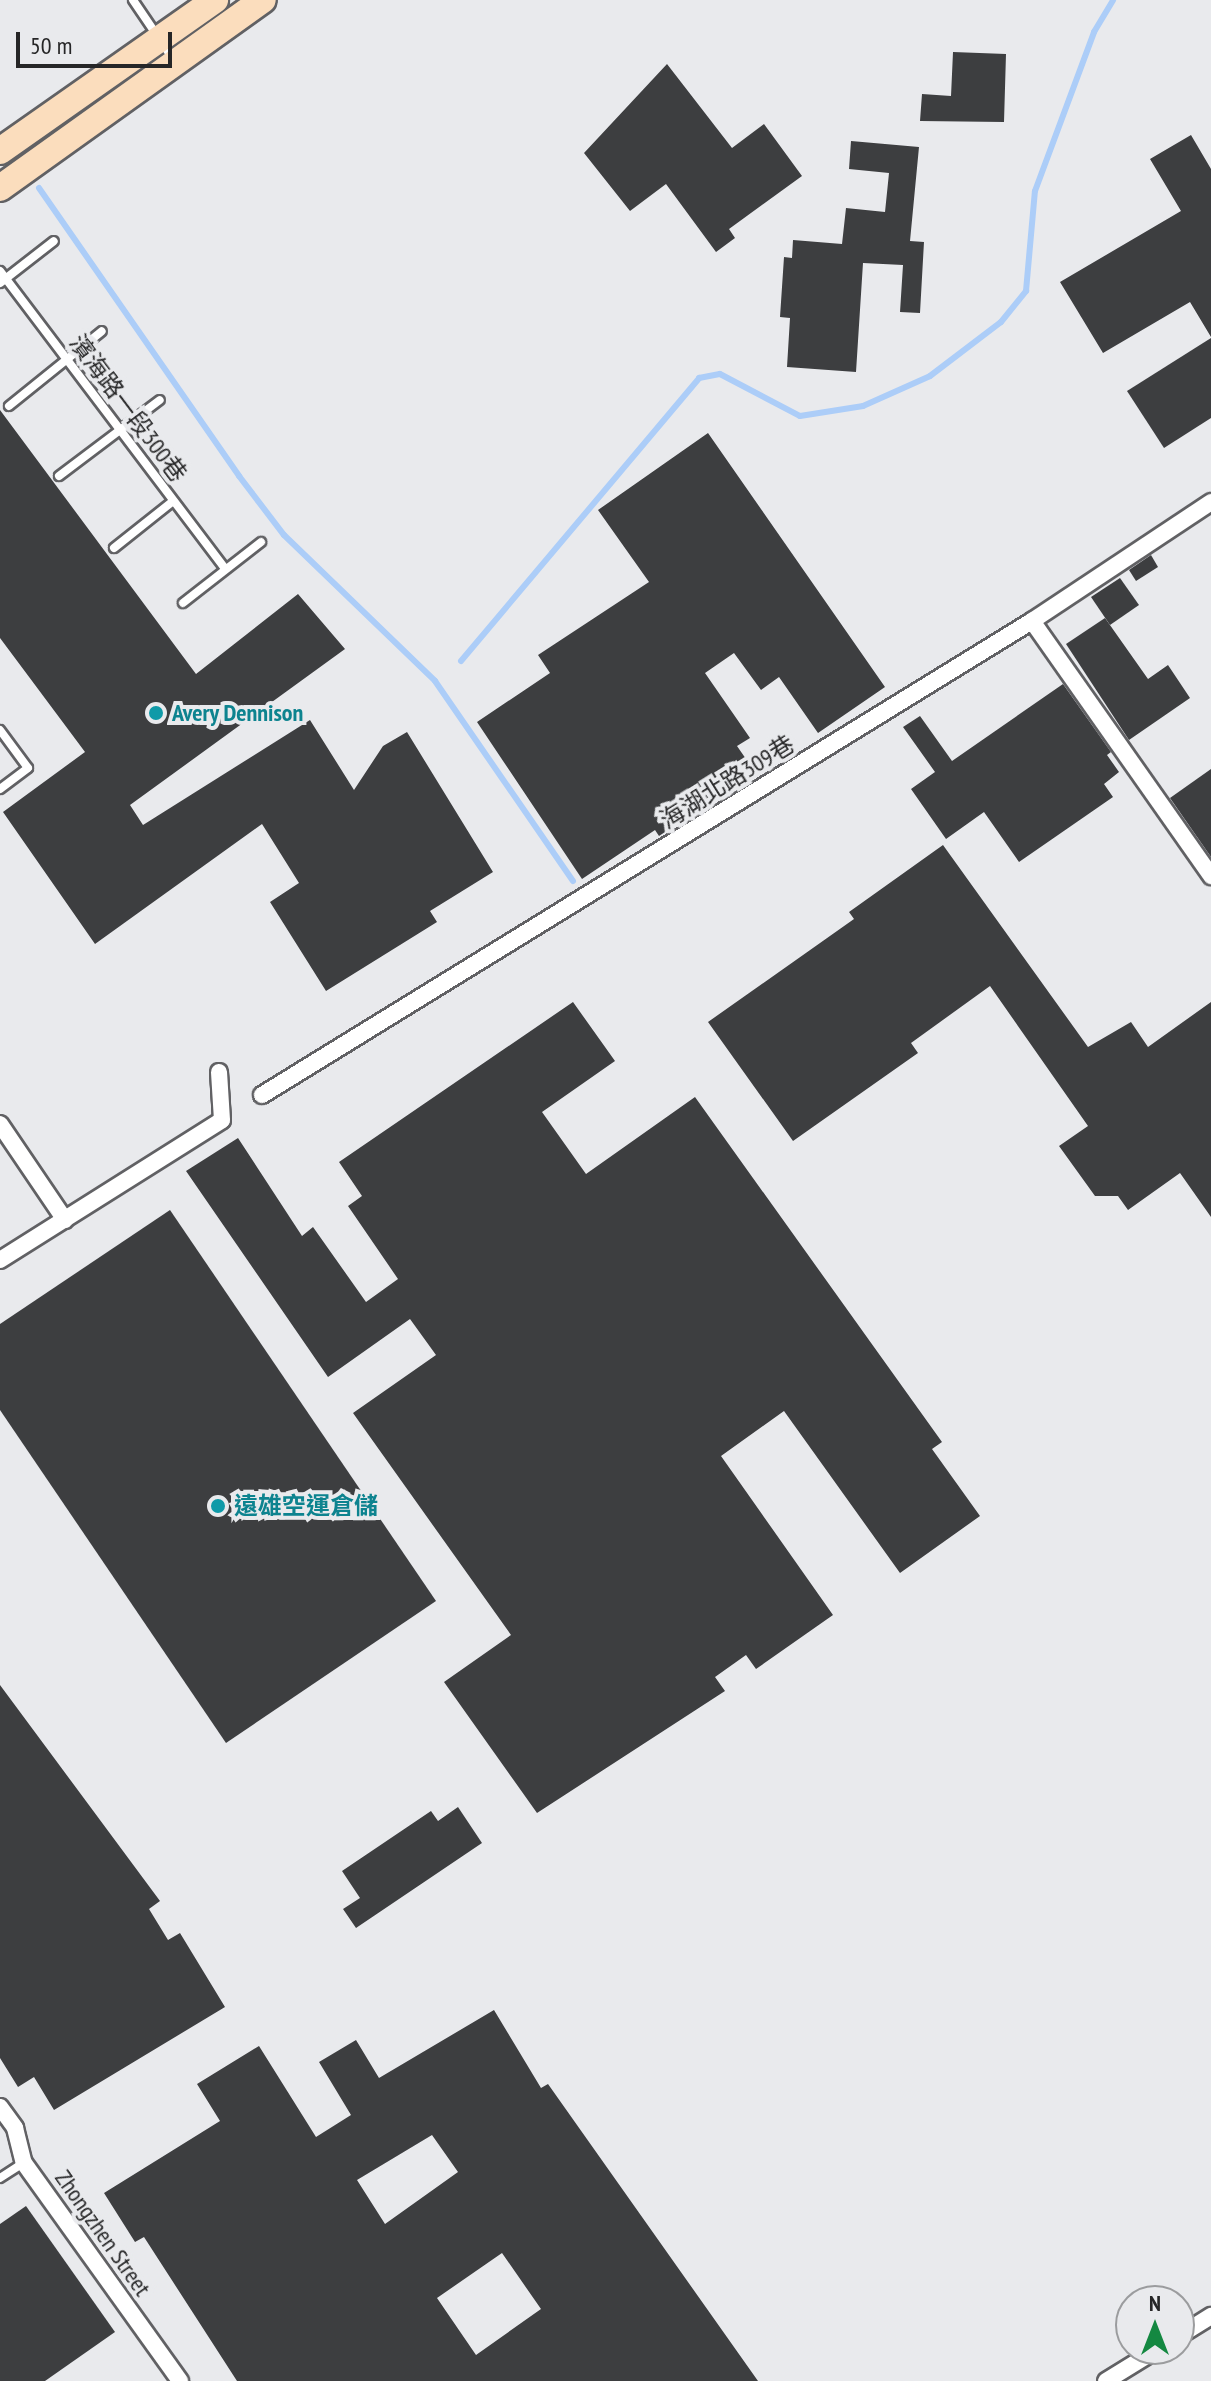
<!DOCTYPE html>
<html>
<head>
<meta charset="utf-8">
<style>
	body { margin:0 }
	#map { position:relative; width:1211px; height:2381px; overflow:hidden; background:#e9eaed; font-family:"PT Sans Narrow","Noto Sans TC",sans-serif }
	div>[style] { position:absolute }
	.stream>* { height:6px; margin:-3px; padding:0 3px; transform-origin:3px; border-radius:3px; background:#accdf8 }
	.building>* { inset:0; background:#3d3e40 }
	.roads { filter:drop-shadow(2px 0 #616164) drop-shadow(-2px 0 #616164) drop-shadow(0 2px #616164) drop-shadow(0 -2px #616164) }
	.service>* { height:8px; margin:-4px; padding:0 4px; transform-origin:4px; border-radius:4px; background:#fff }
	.minor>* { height:16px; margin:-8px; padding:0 8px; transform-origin:8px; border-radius:8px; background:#fff }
	.primary>* { height:26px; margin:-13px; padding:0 13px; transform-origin:13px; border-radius:13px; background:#fbddbd }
	.dots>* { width:22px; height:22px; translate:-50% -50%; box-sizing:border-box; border:4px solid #e9eaed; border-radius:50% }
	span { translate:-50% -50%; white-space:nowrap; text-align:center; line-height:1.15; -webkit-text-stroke:8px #e9eaed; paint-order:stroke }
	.street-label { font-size:24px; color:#262627 }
	.culture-label { font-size:24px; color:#0d838f; font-weight:700 }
	.left { translate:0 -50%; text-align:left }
	.north { position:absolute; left:1115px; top:2285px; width:80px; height:80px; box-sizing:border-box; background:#e9eaed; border:2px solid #9b9c9e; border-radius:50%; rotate:0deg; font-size:22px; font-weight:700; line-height:32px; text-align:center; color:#262627 }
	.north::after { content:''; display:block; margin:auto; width:28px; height:36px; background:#148841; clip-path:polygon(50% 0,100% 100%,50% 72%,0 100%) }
	.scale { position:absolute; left:16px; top:32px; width:156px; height:36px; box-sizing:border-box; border:4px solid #262627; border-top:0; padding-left:10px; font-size:24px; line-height:28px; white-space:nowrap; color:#262627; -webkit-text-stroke:6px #e9eaed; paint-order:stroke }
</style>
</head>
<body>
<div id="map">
	<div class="stream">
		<i style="left:39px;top:188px;width:351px;rotate:55.2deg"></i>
		<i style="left:239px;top:476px;width:74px;rotate:52.7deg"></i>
		<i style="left:284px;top:535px;width:210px;rotate:44deg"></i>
		<i style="left:435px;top:681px;width:243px;rotate:55.4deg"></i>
		<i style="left:461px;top:661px;width:370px;rotate:-49.9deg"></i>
		<i style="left:699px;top:378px;width:21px;rotate:-11deg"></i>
		<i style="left:720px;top:374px;width:90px;rotate:27.7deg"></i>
		<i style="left:800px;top:416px;width:64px;rotate:-9deg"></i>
		<i style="left:863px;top:406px;width:73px;rotate:-24.1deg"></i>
		<i style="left:930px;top:376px;width:89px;rotate:-37.3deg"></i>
		<i style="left:1001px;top:322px;width:40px;rotate:-51deg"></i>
		<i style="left:1026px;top:291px;width:100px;rotate:-84.9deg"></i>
		<i style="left:1035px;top:191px;width:170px;rotate:-69.6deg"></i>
		<i style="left:1094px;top:32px;width:37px;rotate:-59deg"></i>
	</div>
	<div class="building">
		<i style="clip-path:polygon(953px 52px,1006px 54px,1004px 122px,920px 121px,922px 94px,951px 96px)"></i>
		<i style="clip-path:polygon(667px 64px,732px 148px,764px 124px,802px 176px,729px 229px,735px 238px,716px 252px,666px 184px,630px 211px,584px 153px)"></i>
		<i style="clip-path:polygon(1191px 135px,1211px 169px,1211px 337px,1190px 302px,1103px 353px,1060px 282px,1181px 211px,1150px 159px)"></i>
		<i style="clip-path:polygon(851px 141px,919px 147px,910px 241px,924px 242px,920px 313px,900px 312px,903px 265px,863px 263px,856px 372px,787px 367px,790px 318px,780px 317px,784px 257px,792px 258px,793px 240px,842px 244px,846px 208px,885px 212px,889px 173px,849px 169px)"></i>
		<i style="clip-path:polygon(1211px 338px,1211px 418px,1164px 448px,1127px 391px)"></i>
		<i style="clip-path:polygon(0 410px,196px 674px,298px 594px,345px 649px,130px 805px,143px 825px,310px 720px,354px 790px,383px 746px,407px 732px,493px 872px,430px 911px,437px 922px,326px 991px,270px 902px,299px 883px,262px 824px,95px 944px,3px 812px,85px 752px,0 638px)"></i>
		<i style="clip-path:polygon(708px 433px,885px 687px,818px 733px,779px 677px,761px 690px,734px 653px,705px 673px,750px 738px,737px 746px,755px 772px,659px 836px,655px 830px,582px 879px,477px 722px,550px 673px,538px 655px,649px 582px,598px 510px)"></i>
		<i style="clip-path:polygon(1151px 555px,1158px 567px,1136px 581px,1129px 570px)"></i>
		<i style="clip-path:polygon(1120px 578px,1139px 605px,1110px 625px,1091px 597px)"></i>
		<i style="clip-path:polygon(1105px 618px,1148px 679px,1168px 665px,1190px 698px,1129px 740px,1066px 644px)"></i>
		<i style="clip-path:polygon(1063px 684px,1111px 752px,1107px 755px,1119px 772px,1104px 784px,1113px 797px,1019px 862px,984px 812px,946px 839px,911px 789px,935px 772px,903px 727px,920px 716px,952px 761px)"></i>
		<i style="clip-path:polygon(1211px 769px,1211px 857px,1170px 798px)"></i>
		<i style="clip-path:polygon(943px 845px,1088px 1047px,1131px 1022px,1148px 1047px,1211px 1002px,1211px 1217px,1180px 1173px,1128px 1210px,1118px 1196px,1095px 1196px,1059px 1146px,1088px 1126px,990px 986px,911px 1043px,918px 1053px,793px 1141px,708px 1022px,854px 919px,849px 912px)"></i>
		<i style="clip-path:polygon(573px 1002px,615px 1061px,542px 1112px,586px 1174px,695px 1097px,942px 1442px,932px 1449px,980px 1516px,900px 1573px,784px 1411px,721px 1456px,833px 1615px,756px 1669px,746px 1655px,715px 1677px,725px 1691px,537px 1813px,444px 1682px,511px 1635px,353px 1413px,436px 1355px,410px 1319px,328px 1377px,186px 1171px,238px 1138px,302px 1236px,313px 1227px,366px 1302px,398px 1279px,348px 1206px,362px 1196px,339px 1162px)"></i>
		<i style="clip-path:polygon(170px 1210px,436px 1601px,226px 1743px,0 1410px,0 1324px)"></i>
		<i style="clip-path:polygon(0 1685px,160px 1901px,149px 1909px,168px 1940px,180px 1933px,225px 2007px,54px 2110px,34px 2077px,18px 2087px,0 2058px)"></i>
		<i style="clip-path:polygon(458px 1807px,482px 1843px,356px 1928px,343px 1909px,360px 1898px,342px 1871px,431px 1811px,438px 1821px)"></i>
		<i style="clip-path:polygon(evenodd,494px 2010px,541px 2088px,548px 2084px,758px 2381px,237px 2381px,144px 2237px,135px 2242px,104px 2193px,220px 2121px,197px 2084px,259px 2046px,316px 2137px,351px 2115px,319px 2062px,356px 2040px,379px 2078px,494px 2010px,432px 2135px,458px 2172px,385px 2224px,357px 2180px,432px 2135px,494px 2010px,502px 2253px,541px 2309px,476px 2355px,437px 2298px,502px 2253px)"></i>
		<i style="clip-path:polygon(26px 2206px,115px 2332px,45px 2381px,0 2381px,0 2224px)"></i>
	</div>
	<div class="roads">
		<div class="service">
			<i style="left:133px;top:0;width:71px;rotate:55.9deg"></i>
			<i style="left:0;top:271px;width:373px;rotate:52.9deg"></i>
			<i style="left:0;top:283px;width:68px;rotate:-37.9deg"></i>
			<i style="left:9px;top:406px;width:119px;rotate:-38.9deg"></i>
			<i style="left:59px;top:476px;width:126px;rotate:-37deg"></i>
			<i style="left:114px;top:548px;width:75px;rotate:-38.5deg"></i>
			<i style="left:183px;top:603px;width:99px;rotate:-38deg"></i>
			<i style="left:0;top:730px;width:47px;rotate:53.6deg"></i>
			<i style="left:28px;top:768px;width:35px;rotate:143deg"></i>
			<i style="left:0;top:2178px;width:27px;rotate:-33deg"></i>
		</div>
		<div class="minor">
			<i style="left:1032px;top:621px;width:312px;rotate:54.9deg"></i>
			<i style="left:262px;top:1095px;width:904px;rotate:-31.62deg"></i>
			<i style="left:1032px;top:621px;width:215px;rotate:-33.6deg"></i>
			<i style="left:0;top:1124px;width:116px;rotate:55.9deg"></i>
			<i style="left:0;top:1260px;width:262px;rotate:-32.2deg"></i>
			<i style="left:222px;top:1120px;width:48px;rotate:-93.6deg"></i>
			<i style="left:0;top:2107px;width:26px;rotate:54deg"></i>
			<i style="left:15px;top:2128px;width:36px;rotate:76deg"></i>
			<i style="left:24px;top:2163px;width:268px;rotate:54.4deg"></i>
			<i style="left:1179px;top:2336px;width:38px;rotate:-32deg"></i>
			<i style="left:1106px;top:2381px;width:61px;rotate:-31.6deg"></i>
		</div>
		<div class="primary">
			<i style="left:0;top:151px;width:263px;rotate:-35.1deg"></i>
			<i style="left:0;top:188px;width:323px;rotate:-35.6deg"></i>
		</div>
	</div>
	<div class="dots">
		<i style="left:156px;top:713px;background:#0f9aa8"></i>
		<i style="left:218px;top:1506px;background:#0f9aa8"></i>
	</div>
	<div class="street-label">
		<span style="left:128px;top:408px;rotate:53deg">濱海路一段300巷</span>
		<span style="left:727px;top:782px;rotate:-32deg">海湖北路309巷</span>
		<span style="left:103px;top:2233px;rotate:55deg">Zhongzhen Street</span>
	</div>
	<div class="culture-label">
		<span class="left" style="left:172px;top:713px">Avery Dennison</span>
		<span class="left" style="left:234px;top:1506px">遠雄空運倉儲</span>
	</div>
	<div class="north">N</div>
	<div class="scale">50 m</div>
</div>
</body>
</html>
